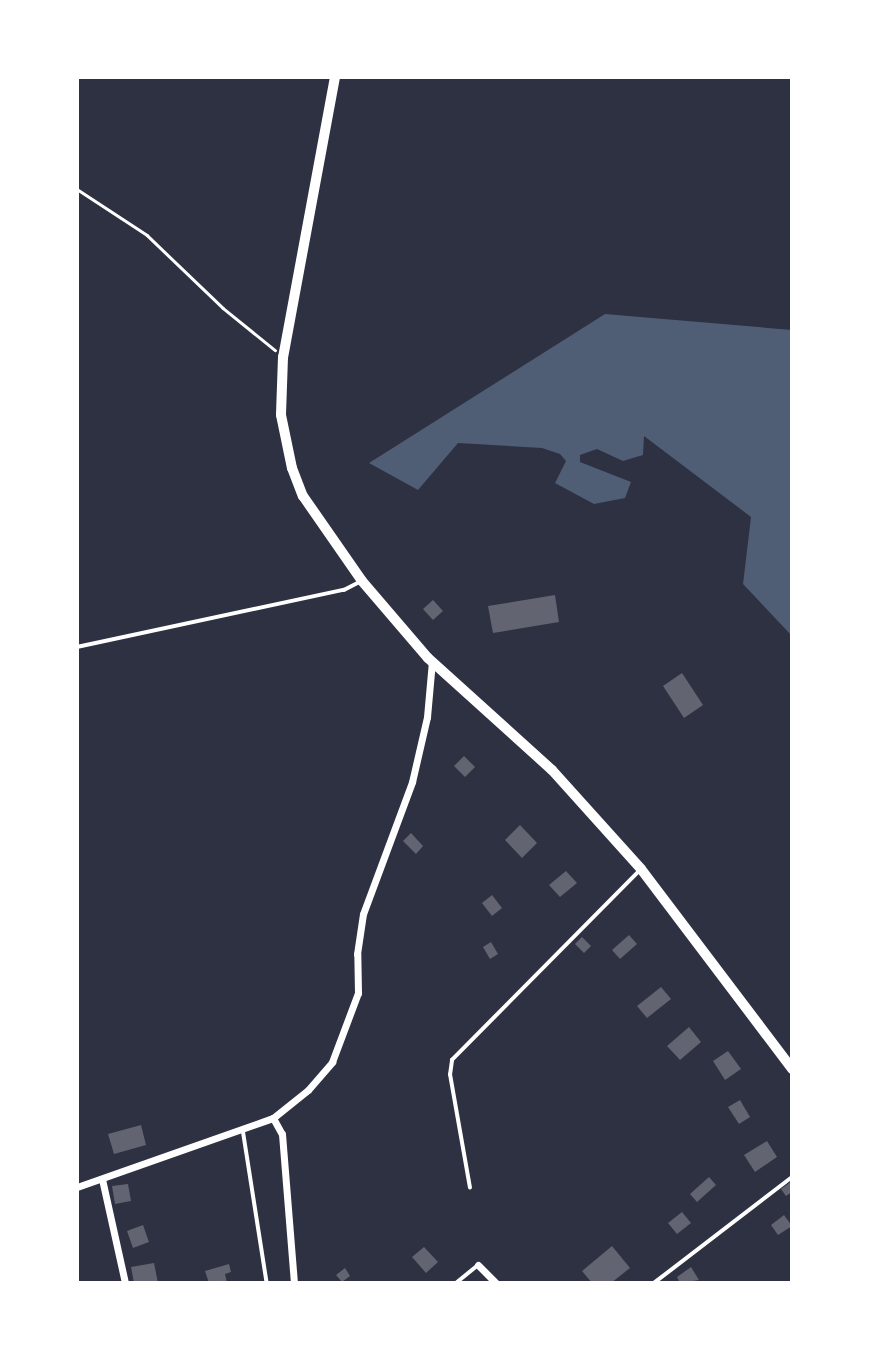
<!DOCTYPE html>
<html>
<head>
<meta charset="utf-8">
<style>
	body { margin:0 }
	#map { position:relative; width:869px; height:1360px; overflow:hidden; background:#2d3142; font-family:"PT Sans Narrow",sans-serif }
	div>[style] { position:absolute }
	.water>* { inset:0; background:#4f5d75 }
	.building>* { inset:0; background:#626471 }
	.path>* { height:2.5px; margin:-1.25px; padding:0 1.25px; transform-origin:1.25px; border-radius:1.25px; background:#fff }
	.service>* { height:3.5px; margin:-1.75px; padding:0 1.75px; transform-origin:1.75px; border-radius:1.75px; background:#fff }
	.minor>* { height:7px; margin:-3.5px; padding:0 3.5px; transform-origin:3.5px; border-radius:3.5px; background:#fff }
	.tertiary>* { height:10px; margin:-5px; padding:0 5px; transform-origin:5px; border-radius:5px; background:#fff }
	span { translate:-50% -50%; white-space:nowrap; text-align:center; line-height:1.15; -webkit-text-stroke:5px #fff; paint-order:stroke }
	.frame { position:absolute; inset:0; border:79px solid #fff; pointer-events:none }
</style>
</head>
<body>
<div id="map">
	<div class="water">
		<i style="clip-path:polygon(605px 314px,792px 330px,792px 636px,743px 584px,751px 517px,644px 436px,643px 455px,623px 461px,597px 449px,580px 455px,580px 462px,631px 482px,625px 498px,594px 504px,555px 483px,566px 461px,560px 454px,542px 448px,458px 443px,418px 490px,369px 463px)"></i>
	</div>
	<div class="building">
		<i style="clip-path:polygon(555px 595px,559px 622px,493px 633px,488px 606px)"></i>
		<i style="clip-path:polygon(433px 600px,443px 611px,433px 620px,423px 609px)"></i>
		<i style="clip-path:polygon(682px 673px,703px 705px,684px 718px,663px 686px)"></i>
		<i style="clip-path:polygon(464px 756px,475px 767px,465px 777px,454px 766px)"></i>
		<i style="clip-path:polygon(520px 825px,537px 843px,522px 858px,505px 840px)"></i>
		<i style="clip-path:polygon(411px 833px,423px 846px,416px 854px,403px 841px)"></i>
		<i style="clip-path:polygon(566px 871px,577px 883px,560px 897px,549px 885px)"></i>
		<i style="clip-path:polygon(492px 895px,502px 908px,492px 916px,482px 903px)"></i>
		<i style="clip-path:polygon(629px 935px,637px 944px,620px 959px,612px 950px)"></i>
		<i style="clip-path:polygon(582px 937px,591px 946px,584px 953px,575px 944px)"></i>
		<i style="clip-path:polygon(491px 942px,498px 954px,490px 959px,483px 947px)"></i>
		<i style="clip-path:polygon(661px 987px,671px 999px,647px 1018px,637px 1006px)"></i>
		<i style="clip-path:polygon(689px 1027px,701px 1042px,680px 1060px,667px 1046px)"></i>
		<i style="clip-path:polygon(728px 1051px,741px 1069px,725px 1080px,713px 1061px)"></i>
		<i style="clip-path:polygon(740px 1100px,750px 1117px,739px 1124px,728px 1107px)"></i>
		<i style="clip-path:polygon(141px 1125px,146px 1145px,114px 1154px,108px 1134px)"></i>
		<i style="clip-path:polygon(767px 1141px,777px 1157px,755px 1172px,744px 1155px)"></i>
		<i style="clip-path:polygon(709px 1177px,716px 1185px,697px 1202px,690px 1194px)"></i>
		<i style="clip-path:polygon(792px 1181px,792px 1192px,786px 1196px,781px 1189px)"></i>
		<i style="clip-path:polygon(128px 1184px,131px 1201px,115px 1204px,112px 1186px)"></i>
		<i style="clip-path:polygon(682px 1212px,691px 1223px,677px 1234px,668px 1223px)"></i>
		<i style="clip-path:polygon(784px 1215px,792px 1226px,778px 1235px,771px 1225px)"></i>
		<i style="clip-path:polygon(143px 1225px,149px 1242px,133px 1248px,127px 1231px)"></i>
		<i style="clip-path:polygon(612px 1246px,630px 1268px,611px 1283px,592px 1283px,582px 1271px)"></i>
		<i style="clip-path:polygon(424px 1247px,438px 1262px,426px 1273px,412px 1257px)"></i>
		<i style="clip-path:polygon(154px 1263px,158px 1283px,134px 1283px,131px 1267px)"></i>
		<i style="clip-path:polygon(229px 1264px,231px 1272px,225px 1274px,227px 1283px,209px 1283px,205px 1271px)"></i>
		<i style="clip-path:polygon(691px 1267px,699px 1280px,680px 1283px,677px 1277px)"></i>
		<i style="clip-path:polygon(345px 1268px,350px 1276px,342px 1282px,336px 1275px)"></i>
	</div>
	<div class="path">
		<i style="left:77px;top:189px;width:84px;rotate:33.3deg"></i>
		<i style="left:147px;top:235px;width:105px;rotate:43.8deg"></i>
		<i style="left:223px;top:308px;width:67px;rotate:38.9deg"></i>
	</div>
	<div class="service">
		<i style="left:77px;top:647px;width:273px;rotate:-12.1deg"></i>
		<i style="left:344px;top:590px;width:18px;rotate:-27deg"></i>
		<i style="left:243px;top:1129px;width:156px;rotate:81.1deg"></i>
		<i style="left:470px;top:1188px;width:115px;rotate:-100deg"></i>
		<i style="left:450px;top:1075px;width:15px;rotate:-82deg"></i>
		<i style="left:452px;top:1060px;width:267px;rotate:-45.3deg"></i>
		<i style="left:456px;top:1283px;width:28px;rotate:-39deg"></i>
		<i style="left:654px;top:1283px;width:174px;rotate:-37.5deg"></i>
	</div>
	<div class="minor">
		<i style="left:273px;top:1118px;width:18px;rotate:61deg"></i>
		<i style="left:282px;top:1134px;width:149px;rotate:85.4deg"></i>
		<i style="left:102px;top:1179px;width:107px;rotate:77.5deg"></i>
		<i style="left:77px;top:1187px;width:208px;rotate:-19.4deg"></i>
		<i style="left:273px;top:1118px;width:45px;rotate:-38.7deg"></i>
		<i style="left:308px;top:1090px;width:37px;rotate:-49deg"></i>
		<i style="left:332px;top:1062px;width:74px;rotate:-69.4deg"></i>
		<i style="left:358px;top:993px;width:39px;rotate:-91deg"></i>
		<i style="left:357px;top:954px;width:40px;rotate:-81.5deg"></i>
		<i style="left:363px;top:914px;width:141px;rotate:-69.6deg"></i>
		<i style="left:412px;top:782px;width:67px;rotate:-77deg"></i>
		<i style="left:427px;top:717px;width:56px;rotate:-84.9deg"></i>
		<i style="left:478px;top:1265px;width:25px;rotate:45deg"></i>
	</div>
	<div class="tertiary">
		<i style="left:335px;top:77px;width:285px;rotate:100.5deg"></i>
		<i style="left:283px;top:357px;width:58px;rotate:92deg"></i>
		<i style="left:281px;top:415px;width:54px;rotate:78.3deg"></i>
		<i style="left:292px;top:468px;width:30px;rotate:69deg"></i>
		<i style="left:303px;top:496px;width:103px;rotate:55.2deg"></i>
		<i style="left:362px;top:581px;width:101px;rotate:49.4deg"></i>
		<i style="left:428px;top:658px;width:167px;rotate:42.1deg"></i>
		<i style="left:552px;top:770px;width:133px;rotate:48deg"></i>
		<i style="left:641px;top:869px;width:251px;rotate:52.9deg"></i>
	</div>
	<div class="frame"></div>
</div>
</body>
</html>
